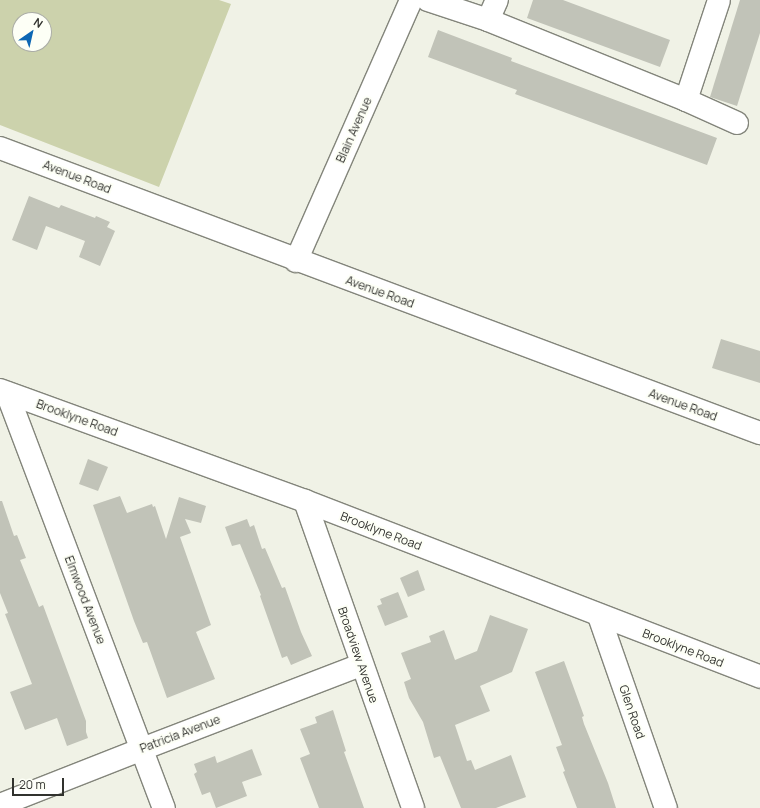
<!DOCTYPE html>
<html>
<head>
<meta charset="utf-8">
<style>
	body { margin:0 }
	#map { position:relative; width:760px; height:808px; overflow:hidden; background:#f0f2e6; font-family:Manrope,sans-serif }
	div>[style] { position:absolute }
	.green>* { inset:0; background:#ccd2ac }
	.building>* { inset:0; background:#c1c3b8 }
	.roads { filter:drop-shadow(1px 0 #83857b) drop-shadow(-1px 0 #83857b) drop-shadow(0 1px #83857b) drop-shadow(0 -1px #83857b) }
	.minor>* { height:22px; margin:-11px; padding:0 11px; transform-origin:11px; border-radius:11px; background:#fff }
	span { translate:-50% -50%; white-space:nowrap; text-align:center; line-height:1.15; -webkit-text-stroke:4px #fdfff6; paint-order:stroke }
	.street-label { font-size:12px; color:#31322e }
	.north { position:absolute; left:12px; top:12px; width:40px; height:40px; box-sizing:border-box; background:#fdfff6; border:1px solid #abada6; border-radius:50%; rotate:34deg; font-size:11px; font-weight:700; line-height:16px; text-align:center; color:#31322e }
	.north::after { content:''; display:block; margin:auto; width:14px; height:18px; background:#0d67b4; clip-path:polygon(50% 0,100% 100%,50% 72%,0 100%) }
	.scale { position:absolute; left:12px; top:778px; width:52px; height:18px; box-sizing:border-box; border:2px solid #31322e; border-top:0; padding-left:5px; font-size:12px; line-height:14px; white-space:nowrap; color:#31322e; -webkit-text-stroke:3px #fdfff6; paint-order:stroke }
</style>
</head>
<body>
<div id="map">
	<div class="green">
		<i style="clip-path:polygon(evenodd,0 0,219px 0,231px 4px,159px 187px,0 125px,0 0,20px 20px,44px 20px,44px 44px,20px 44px,20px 20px)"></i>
	</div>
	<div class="building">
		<i style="clip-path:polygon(533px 0,563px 0,670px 40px,660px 67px,527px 18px)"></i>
		<i style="clip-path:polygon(740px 0,760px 0,760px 33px,737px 106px,710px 97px)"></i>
		<i style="clip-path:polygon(438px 30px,512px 58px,511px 61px,717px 138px,707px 165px,515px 94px,517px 90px,428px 57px)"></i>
		<i style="clip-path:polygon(29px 196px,59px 208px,61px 205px,95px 218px,96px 216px,110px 222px,107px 227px,115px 231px,100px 266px,79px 257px,85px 241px,46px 226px,37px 250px,12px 240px)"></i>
		<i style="clip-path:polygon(721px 339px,760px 351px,760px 383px,712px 368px)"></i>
		<i style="clip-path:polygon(88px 459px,108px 467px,98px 491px,79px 484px)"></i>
		<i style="clip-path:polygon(120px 496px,127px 513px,152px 504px,153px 507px,155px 506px,166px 539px,179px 497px,206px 506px,201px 523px,185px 519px,191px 533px,180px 537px,211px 625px,196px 632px,215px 679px,167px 698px,147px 642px,143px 643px,134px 621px,93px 505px)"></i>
		<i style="clip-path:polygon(0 501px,2px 501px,14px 536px,17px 535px,26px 558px,20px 560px,39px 607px,43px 605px,86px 721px,86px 732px,88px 738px,67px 746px,57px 718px,25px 730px,10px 692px,32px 684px,5px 614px,8px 613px,0 593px)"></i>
		<i style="clip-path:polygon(247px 519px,250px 527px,254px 525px,262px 549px,265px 548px,282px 588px,285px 587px,301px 632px,312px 656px,291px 665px,287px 656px,282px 658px,260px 596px,261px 595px,240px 544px,232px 546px,225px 527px)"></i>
		<i style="clip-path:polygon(418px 570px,425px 590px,408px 597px,400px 578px)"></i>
		<i style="clip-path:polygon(398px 592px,408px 617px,385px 626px,377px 606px,382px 604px,380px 599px)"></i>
		<i style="clip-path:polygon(490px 615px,528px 629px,512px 672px,480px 686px,490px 711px,455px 725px,467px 761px,471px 760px,475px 770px,511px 755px,526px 797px,496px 808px,461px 808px,440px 756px,434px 758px,423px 722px,409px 698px,404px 682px,411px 679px,401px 653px,431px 642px,429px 636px,444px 630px,455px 660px,477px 651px)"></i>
		<i style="clip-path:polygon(564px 661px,584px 716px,582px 717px,584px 724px,608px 783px,616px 808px,577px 808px,563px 772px,565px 771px,556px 747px,562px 745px,535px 672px)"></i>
		<i style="clip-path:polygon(333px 710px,346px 751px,344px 752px,364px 808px,319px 808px,300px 758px,310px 754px,300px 729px,317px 723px,315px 717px)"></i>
		<i style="clip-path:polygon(252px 749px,262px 775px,242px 782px,247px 796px,216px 808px,210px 792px,202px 795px,194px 774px,197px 772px,194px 764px,215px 756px,217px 763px)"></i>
	</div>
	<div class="roads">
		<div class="minor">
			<i style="left:428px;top:0;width:63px;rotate:18.4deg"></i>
			<i style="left:488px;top:20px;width:214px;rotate:22deg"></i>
			<i style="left:686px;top:100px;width:56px;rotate:24.3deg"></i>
			<i style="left:488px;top:20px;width:22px;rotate:-66deg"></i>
			<i style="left:686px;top:100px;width:105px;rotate:-71.7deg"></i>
			<i style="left:0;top:148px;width:812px;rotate:20.56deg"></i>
			<i style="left:296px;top:261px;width:285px;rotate:-66.2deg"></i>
			<i style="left:0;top:390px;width:325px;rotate:20deg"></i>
			<i style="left:305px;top:501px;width:488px;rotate:21.1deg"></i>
			<i style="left:7px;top:393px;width:444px;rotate:69.3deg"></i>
			<i style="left:305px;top:501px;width:325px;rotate:70.6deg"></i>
			<i style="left:599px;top:616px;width:203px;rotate:70.8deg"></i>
			<i style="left:0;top:805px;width:153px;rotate:-21.5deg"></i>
			<i style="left:142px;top:749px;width:235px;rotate:-21deg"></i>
		</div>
	</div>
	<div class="street-label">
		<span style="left:354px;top:130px;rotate:-66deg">Blain Avenue</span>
		<span style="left:77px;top:177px;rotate:21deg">Avenue Road</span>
		<span style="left:380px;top:292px;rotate:20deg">Avenue Road</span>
		<span style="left:683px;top:405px;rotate:20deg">Avenue Road</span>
		<span style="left:77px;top:418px;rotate:20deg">Brooklyne Road</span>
		<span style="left:381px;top:531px;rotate:21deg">Brooklyne Road</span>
		<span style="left:85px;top:600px;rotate:69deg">Elmwood Avenue</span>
		<span style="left:683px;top:648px;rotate:21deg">Brooklyne Road</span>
		<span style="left:358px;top:655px;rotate:71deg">Broadview Avenue</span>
		<span style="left:632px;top:712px;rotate:71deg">Glen Road</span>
		<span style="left:180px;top:734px;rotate:-21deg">Patricia Avenue</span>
	</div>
	<div class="north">N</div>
	<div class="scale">20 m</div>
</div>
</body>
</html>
